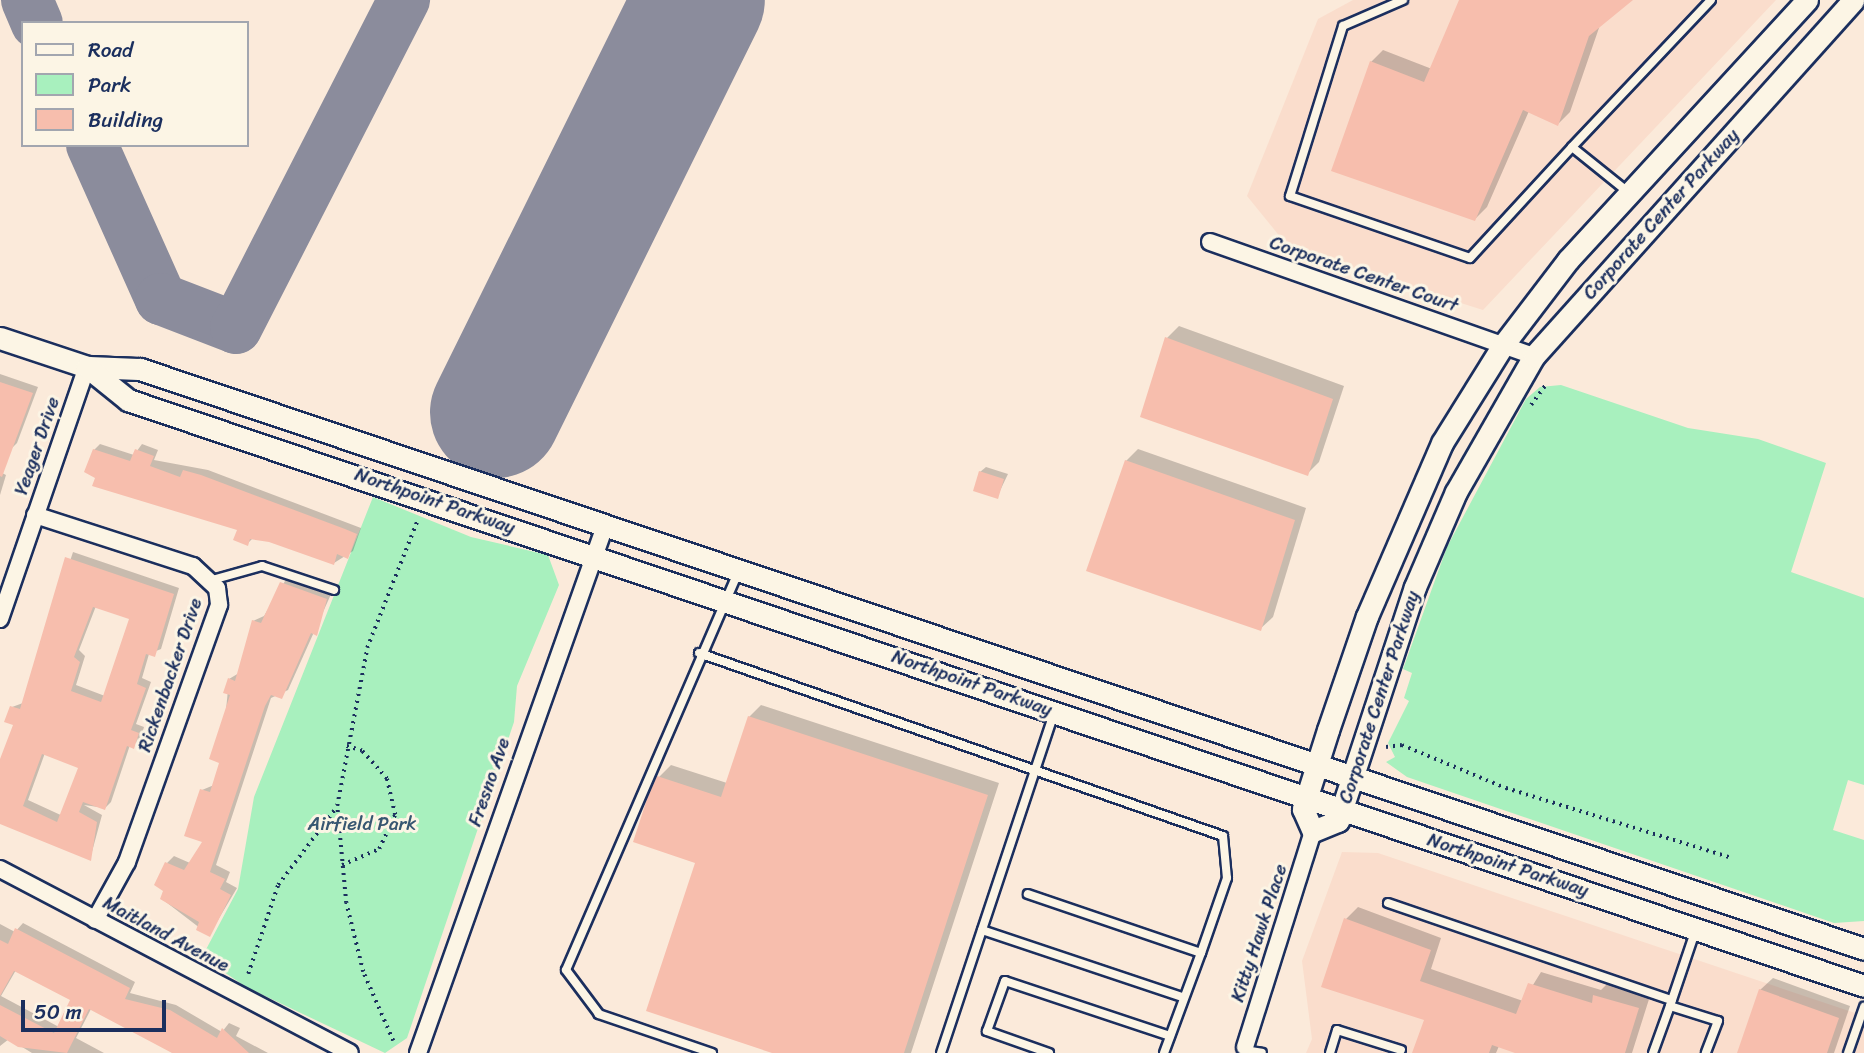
<!DOCTYPE html>
<html>
<head>
<meta charset="utf-8">
<style>
	body { margin:0 }
	#map { position:relative; width:1864px; height:1053px; overflow:hidden; background:#fbeada; font-family:Sriracha,sans-serif }
	div>[style] { position:absolute }
	.built>* { inset:0; background:#faddcc }
	.green>* { inset:0; background:#a8f0be }
	.shadow>* { inset:0; background:#0003 }
	.taxiway>* { height:52px; margin:-26px; padding:0 26px; transform-origin:26px; border-radius:26px; background:#8b8c9c }
	.runway>* { height:131px; margin:-65.5px; padding:0 65.5px; transform-origin:65.5px; border-radius:65.5px; background:#8b8c9c }
	.building>* { inset:0; background:#f7bead }
	.path>* { height:3.5px; margin-top:-1.75px; transform-origin:0; background:repeating-linear-gradient(90deg,#1b2f5e 0 2px,transparent 0 7px) }
	.roads { filter:drop-shadow(2px 0 #1b2f5e) drop-shadow(-2px 0 #1b2f5e) drop-shadow(0 2px #1b2f5e) drop-shadow(0 -2px #1b2f5e) }
	.lane>* { height:8px; margin:-4px; padding:0 4px; transform-origin:4px; border-radius:4px; background:#fcf5e5 }
	.street>* { height:16px; margin:-8px; padding:0 8px; transform-origin:8px; border-radius:8px; background:#fcf5e5 }
	.secondary>* { height:21px; margin:-10.5px; padding:0 10.5px; transform-origin:10.5px; border-radius:10.5px; background:#fcf5e5 }
	span { translate:-50% -50%; white-space:nowrap; text-align:center; line-height:1.15; -webkit-text-stroke:6px #fcf5e5; paint-order:stroke }
	.street-label { font-size:19px; color:#1b2f5e }
	.park-label { font-size:19px; color:#375671 }
	.legend { position:absolute; left:21px; top:21px; width:228px; height:126px; box-sizing:border-box; background:#fcf5e5; border:2px solid #a2a6af; margin:0; padding:9px 12px; list-style:none; font-size:21px; color:#1b2f5e }
	.legend li { display:flex; align-items:center; gap:14px; height:35px }
	.legend b { width:35px; border:2px solid #a2a6af }
	.scale { position:absolute; left:21px; top:1000px; width:145px; height:32px; box-sizing:border-box; border:4px solid #1b2f5e; border-top:0; padding-left:9px; font-size:21px; line-height:24px; white-space:nowrap; color:#1b2f5e; -webkit-text-stroke:5px #fcf5e5; paint-order:stroke }
</style>
</head>
<body>
<div id="map">
	<div class="built">
		<i style="clip-path:polygon(1353px 0,1776px 0,1483px 310px,1290px 249px,1247px 196px,1318px 19px)"></i>
		<i style="clip-path:polygon(1342px 852px,1378px 853px,1864px 1016px,1864px 1053px,1306px 1053px,1312px 1039px,1302px 961px)"></i>
	</div>
	<div class="green">
		<i style="clip-path:polygon(1561px 385px,1688px 428px,1758px 439px,1826px 463px,1791px 572px,1864px 598px,1864px 785px,1848px 780px,1833px 830px,1864px 840px,1864px 921px,1834px 923px,1407px 777px,1386px 762px,1395px 757px,1388px 743px,1409px 701px,1404px 698px,1412px 673px,1403px 669px,1447px 547px,1526px 399px,1540px 387px)"></i>
		<i style="clip-path:polygon(373px 497px,471px 537px,548px 555px,559px 585px,517px 686px,514px 722px,407px 1038px,385px 1053px,246px 987px,202px 957px,238px 889px,254px 797px)"></i>
	</div>
	<div class="shadow">
		<i style="clip-path:polygon(1460px 0,1629px 0,1600px 25px,1570px 112px,1558px 124px,1529px 111px,1487px 207px,1475px 219px,1371px 62px,1383px 50px,1432px 69px)"></i>
		<i style="clip-path:polygon(1179px 326px,1344px 386px,1319px 462px,1307px 474px,1142px 416px,1167px 338px)"></i>
		<i style="clip-path:polygon(0 374px,38px 387px,17px 443px,0 460px)"></i>
		<i style="clip-path:polygon(100px 444px,134px 455px,142px 444px,158px 450px,154px 460px,208px 470px,361px 528px,353px 551px,334px 563px,269px 540px,253px 538px,247px 544px,239px 529px,98px 477px,94px 450px)"></i>
		<i style="clip-path:polygon(1138px 449px,1306px 508px,1273px 617px,1260px 629px,1126px 461px)"></i>
		<i style="clip-path:polygon(986px 467px,1008px 474px,997px 497px,980px 472px)"></i>
		<i style="clip-path:polygon(0 472px,6px 475px,0 495px)"></i>
		<i style="clip-path:polygon(evenodd,73px 552px,179px 588px,161px 649px,149px 654px,142px 678px,151px 682px,136px 724px,144px 727px,140px 741px,130px 745px,111px 802px,105px 808px,84px 805px,102px 815px,90px 859px,0 823px,0 774px,15px 724px,12px 707px,23px 703px,73px 552px,96px 606px,131px 618px,105px 696px,76px 685px,85px 656px,79px 650px,96px 606px,73px 552px,45px 753px,81px 767px,65px 817px,28px 800px,45px 753px)"></i>
		<i style="clip-path:polygon(288px 576px,332px 592px,288px 690px,271px 698px,216px 865px,230px 872px,226px 882px,237px 888px,209px 935px,162px 899px,167px 863px,174px 856px,190px 863px,204px 841px,202px 790px,214px 785px,221px 762px,229px 679px,239px 673px,253px 621px,264px 616px)"></i>
		<i style="clip-path:polygon(761px 705px,999px 783px,911px 1053px,778px 1053px,659px 777px,671px 765px,727px 783px,749px 717px)"></i>
		<i style="clip-path:polygon(1358px 907px,1441px 938px,1431px 969px,1523px 1001px,1541px 972px,1601px 990px,1607px 984px,1650px 996px,1632px 1053px,1520px 1053px,1499px 1046px,1496px 1053px,1414px 1053px,1426px 1019px,1324px 986px,1346px 919px)"></i>
		<i style="clip-path:polygon(evenodd,23px 923px,135px 982px,130px 993px,176px 1005px,222px 1032px,229px 1023px,240px 1028px,236px 1036px,268px 1053px,174px 1053px,91px 1009px,76px 1038px,104px 1053px,32px 1053px,9px 1039px,0 1046px,0 924px,15px 932px,23px 923px,16px 970px,73px 999px,59px 1027px,1px 996px,16px 970px)"></i>
		<i style="clip-path:polygon(1773px 978px,1850px 1006px,1834px 1053px,1739px 1053px,1760px 990px)"></i>
	</div>
	<div class="taxiway">
		<i style="left:27px;top:0;width:25px;rotate:67deg"></i>
		<i style="left:92px;top:145px;width:169px;rotate:65.9deg"></i>
		<i style="left:161px;top:299px;width:80px;rotate:21.1deg"></i>
		<i style="left:236px;top:328px;width:369px;rotate:-62.9deg"></i>
	</div>
	<div class="runway">
		<i style="left:495px;top:412px;width:460px;rotate:-63.7deg"></i>
	</div>
	<div class="building">
		<i style="clip-path:polygon(1459px 0,1633px 0,1589px 36px,1558px 126px,1523px 110px,1475px 221px,1331px 171px,1370px 61px,1424px 82px)"></i>
		<i style="clip-path:polygon(1165px 337px,1333px 399px,1308px 476px,1140px 417px)"></i>
		<i style="clip-path:polygon(0 382px,33px 393px,2px 477px,0 476px)"></i>
		<i style="clip-path:polygon(93px 449px,130px 461px,135px 449px,154px 456px,150px 466px,180px 477px,183px 470px,201px 475px,345px 529px,357px 534px,348px 559px,337px 554px,334px 565px,269px 542px,250px 539px,248px 546px,233px 540px,237px 530px,92px 486px,95px 478px,84px 472px)"></i>
		<i style="clip-path:polygon(1125px 460px,1295px 520px,1261px 631px,1086px 571px)"></i>
		<i style="clip-path:polygon(979px 471px,1004px 479px,998px 499px,973px 491px)"></i>
		<i style="clip-path:polygon(evenodd,65px 557px,174px 594px,155px 657px,146px 654px,137px 684px,146px 688px,131px 730px,139px 733px,134px 749px,127px 746px,105px 810px,83px 802px,79px 812px,97px 822px,91px 861px,0 824px,0 759px,13px 725px,4px 722px,10px 706px,20px 709px,65px 557px,93px 607px,129px 619px,101px 702px,71px 691px,80px 662px,74px 657px,93px 607px,65px 557px,42px 754px,78px 768px,57px 822px,23px 806px,42px 754px)"></i>
		<i style="clip-path:polygon(280px 582px,327px 599px,317px 636px,311px 633px,282px 699px,271px 695px,265px 706px,210px 872px,225px 879px,220px 889px,231px 895px,210px 937px,196px 930px,199px 922px,160px 899px,163px 891px,154px 885px,165px 862px,184px 870px,202px 842px,184px 836px,200px 789px,210px 792px,219px 763px,209px 759px,230px 695px,223px 693px,228px 678px,235px 681px,252px 620px,261px 623px)"></i>
		<i style="clip-path:polygon(748px 716px,988px 795px,904px 1053px,772px 1053px,646px 1011px,695px 863px,633px 842px,647px 799px,657px 776px,721px 797px)"></i>
		<i style="clip-path:polygon(1344px 918px,1431px 950px,1420px 981px,1516px 1014px,1528px 983px,1592px 1003px,1593px 995px,1639px 1008px,1625px 1053px,1515px 1053px,1492px 1045px,1489px 1053px,1412px 1053px,1424px 1020px,1321px 987px)"></i>
		<i style="clip-path:polygon(15px 928px,130px 988px,125px 999px,170px 1010px,217px 1038px,222px 1028px,249px 1053px,172px 1053px,89px 1009px,67px 1053px,18px 1047px,0 1036px,0 1005px,54px 1033px,70px 1000px,14px 971px,0 996px,0 940px,8px 944px)"></i>
		<i style="clip-path:polygon(1759px 989px,1839px 1018px,1827px 1053px,1737px 1053px)"></i>
	</div>
	<div class="path">
		<i style="left:1531px;top:405px;width:24px;rotate:-54deg"></i>
		<i style="left:1386px;top:747px;width:16px;rotate:-7deg"></i>
		<i style="left:1402px;top:745px;width:113px;rotate:22.5deg"></i>
		<i style="left:1506px;top:788px;width:237px;rotate:17.2deg"></i>
		<i style="left:342px;top:865px;width:40px;rotate:-23.4deg"></i>
		<i style="left:379px;top:849px;width:38px;rotate:-65deg"></i>
		<i style="left:395px;top:815px;width:37px;rotate:-103deg"></i>
		<i style="left:387px;top:779px;width:38px;rotate:-132deg"></i>
		<i style="left:362px;top:751px;width:17px;rotate:-163deg"></i>
		<i style="left:248px;top:974px;width:94px;rotate:-71.4deg"></i>
		<i style="left:278px;top:885px;width:96px;rotate:-53deg"></i>
		<i style="left:393px;top:1041px;width:75px;rotate:-113.5deg"></i>
		<i style="left:363px;top:972px;width:71px;rotate:-103.8deg"></i>
		<i style="left:346px;top:903px;width:97px;rotate:-95.3deg"></i>
		<i style="left:337px;top:806px;width:161px;rotate:-79.2deg"></i>
		<i style="left:367px;top:648px;width:139px;rotate:-68.4deg"></i>
	</div>
	<div class="roads">
		<div class="lane">
			<i style="left:1403px;top:0;width:65px;rotate:156.6deg"></i>
			<i style="left:1343px;top:26px;width:178px;rotate:107.3deg"></i>
			<i style="left:1290px;top:196px;width:190px;rotate:19deg"></i>
			<i style="left:1470px;top:258px;width:151px;rotate:-47.4deg"></i>
			<i style="left:1572px;top:147px;width:72px;rotate:38.8deg"></i>
			<i style="left:1572px;top:147px;width:202px;rotate:-46.6deg"></i>
			<i style="left:212px;top:580px;width:52px;rotate:-15.6deg"></i>
			<i style="left:262px;top:566px;width:76px;rotate:18.4deg"></i>
			<i style="left:699px;top:653px;width:555px;rotate:19.25deg"></i>
			<i style="left:1223px;top:836px;width:42px;rotate:84.6deg"></i>
			<i style="left:1227px;top:878px;width:79px;rotate:109.1deg"></i>
			<i style="left:1201px;top:953px;width:183px;rotate:-161.2deg"></i>
			<i style="left:1388px;top:903px;width:300px;rotate:18.9deg"></i>
			<i style="left:1696px;top:929px;width:81px;rotate:108.7deg"></i>
			<i style="left:1670px;top:1006px;width:50px;rotate:17.4deg"></i>
			<i style="left:1718px;top:1021px;width:34px;rotate:111deg"></i>
			<i style="left:982px;top:930px;width:211px;rotate:18.5deg"></i>
			<i style="left:1244px;top:1050px;width:18px;rotate:9deg"></i>
			<i style="left:712px;top:1053px;width:120px;rotate:-161deg"></i>
			<i style="left:599px;top:1014px;width:55px;rotate:-126.9deg"></i>
			<i style="left:566px;top:970px;width:434px;rotate:-66.6deg"></i>
			<i style="left:941px;top:1053px;width:358px;rotate:-71.6deg"></i>
			<i style="left:1049px;top:1053px;width:66px;rotate:-160.5deg"></i>
			<i style="left:987px;top:1031px;width:53px;rotate:-70.2deg"></i>
			<i style="left:1005px;top:981px;width:174px;rotate:18.4deg"></i>
			<i style="left:1164px;top:1053px;width:107px;rotate:-69.7deg"></i>
			<i style="left:1330px;top:1053px;width:24px;rotate:-73deg"></i>
			<i style="left:1337px;top:1030px;width:67px;rotate:17.4deg"></i>
			<i style="left:1653px;top:1053px;width:50px;rotate:-70.1deg"></i>
			<i style="left:1848px;top:1053px;width:49px;rotate:-70.8deg"></i>
		</div>
		<div class="street">
			<i style="left:1210px;top:242px;width:343px;rotate:19.4deg"></i>
			<i style="left:35px;top:515px;width:166px;rotate:17.9deg"></i>
			<i style="left:193px;top:566px;width:33px;rotate:43deg"></i>
			<i style="left:217px;top:588px;width:17px;rotate:83deg"></i>
			<i style="left:219px;top:605px;width:273px;rotate:109.7deg"></i>
			<i style="left:127px;top:862px;width:66px;rotate:118.9deg"></i>
			<i style="left:0;top:619px;width:267px;rotate:-71deg"></i>
			<i style="left:0;top:869px;width:395px;rotate:27.7deg"></i>
			<i style="left:1245px;top:1047px;width:226px;rotate:-72.5deg"></i>
			<i style="left:418px;top:1053px;width:559px;rotate:-70.46deg"></i>
		</div>
		<div class="secondary">
			<i style="left:1807px;top:0;width:353px;rotate:132.6deg"></i>
			<i style="left:1568px;top:260px;width:107px;rotate:127.4deg"></i>
			<i style="left:1503px;top:345px;width:115px;rotate:121.9deg"></i>
			<i style="left:1442px;top:443px;width:189px;rotate:113.4deg"></i>
			<i style="left:1367px;top:616px;width:120px;rotate:108.9deg"></i>
			<i style="left:1328px;top:730px;width:83px;rotate:107.6deg"></i>
			<i style="left:1303px;top:809px;width:24px;rotate:66deg"></i>
			<i style="left:1313px;top:831px;width:27px;rotate:-22deg"></i>
			<i style="left:1338px;top:821px;width:246px;rotate:-71.8deg"></i>
			<i style="left:1415px;top:587px;width:103px;rotate:-66.7deg"></i>
			<i style="left:1456px;top:492px;width:157px;rotate:-60.2deg"></i>
			<i style="left:1534px;top:356px;width:478px;rotate:-48.1deg"></i>
			<i style="left:0;top:338px;width:92px;rotate:18.4deg"></i>
			<i style="left:87px;top:367px;width:53px;rotate:2.2deg"></i>
			<i style="left:140px;top:369px;width:1819px;rotate:18.59deg"></i>
			<i style="left:87px;top:367px;width:53px;rotate:38.8deg"></i>
			<i style="left:128px;top:400px;width:1832px;rotate:18.65deg"></i>
		</div>
	</div>
	<div class="street-label">
		<span style="left:1661px;top:214px;rotate:-48deg">Corporate Center Parkway</span>
		<span style="left:1364px;top:274px;rotate:19deg">Corporate Center Court</span>
		<span style="left:37px;top:446px;rotate:-71deg">Yeager Drive</span>
		<span style="left:435px;top:501px;rotate:19deg">Northpoint Parkway</span>
		<span style="left:170px;top:675px;rotate:-71deg">Rickenbacker Drive</span>
		<span style="left:972px;top:683px;rotate:19deg">Northpoint Parkway</span>
		<span style="left:1379px;top:697px;rotate:-72deg">Corporate Center Parkway</span>
		<span style="left:489px;top:782px;rotate:-71deg">Fresno Ave</span>
		<span style="left:1508px;top:865px;rotate:18deg">Northpoint Parkway</span>
		<span style="left:1259px;top:933px;rotate:-72deg">Kitty Hawk Place</span>
		<span style="left:166px;top:934px;rotate:28deg">Maitland Avenue</span>
	</div>
	<div class="park-label">
		<span style="left:362px;top:824px">Airfield Park</span>
	</div>
	<ul class="legend">
	<li><b style="height:9px;background:#fcf5e5"></b>Road</li>
	<li><b style="height:19px;background:#a8f0be"></b>Park</li>
	<li><b style="height:19px;background:#f7bead"></b>Building</li>
	</ul>
	<div class="scale">50 m</div>
</div>
</body>
</html>
